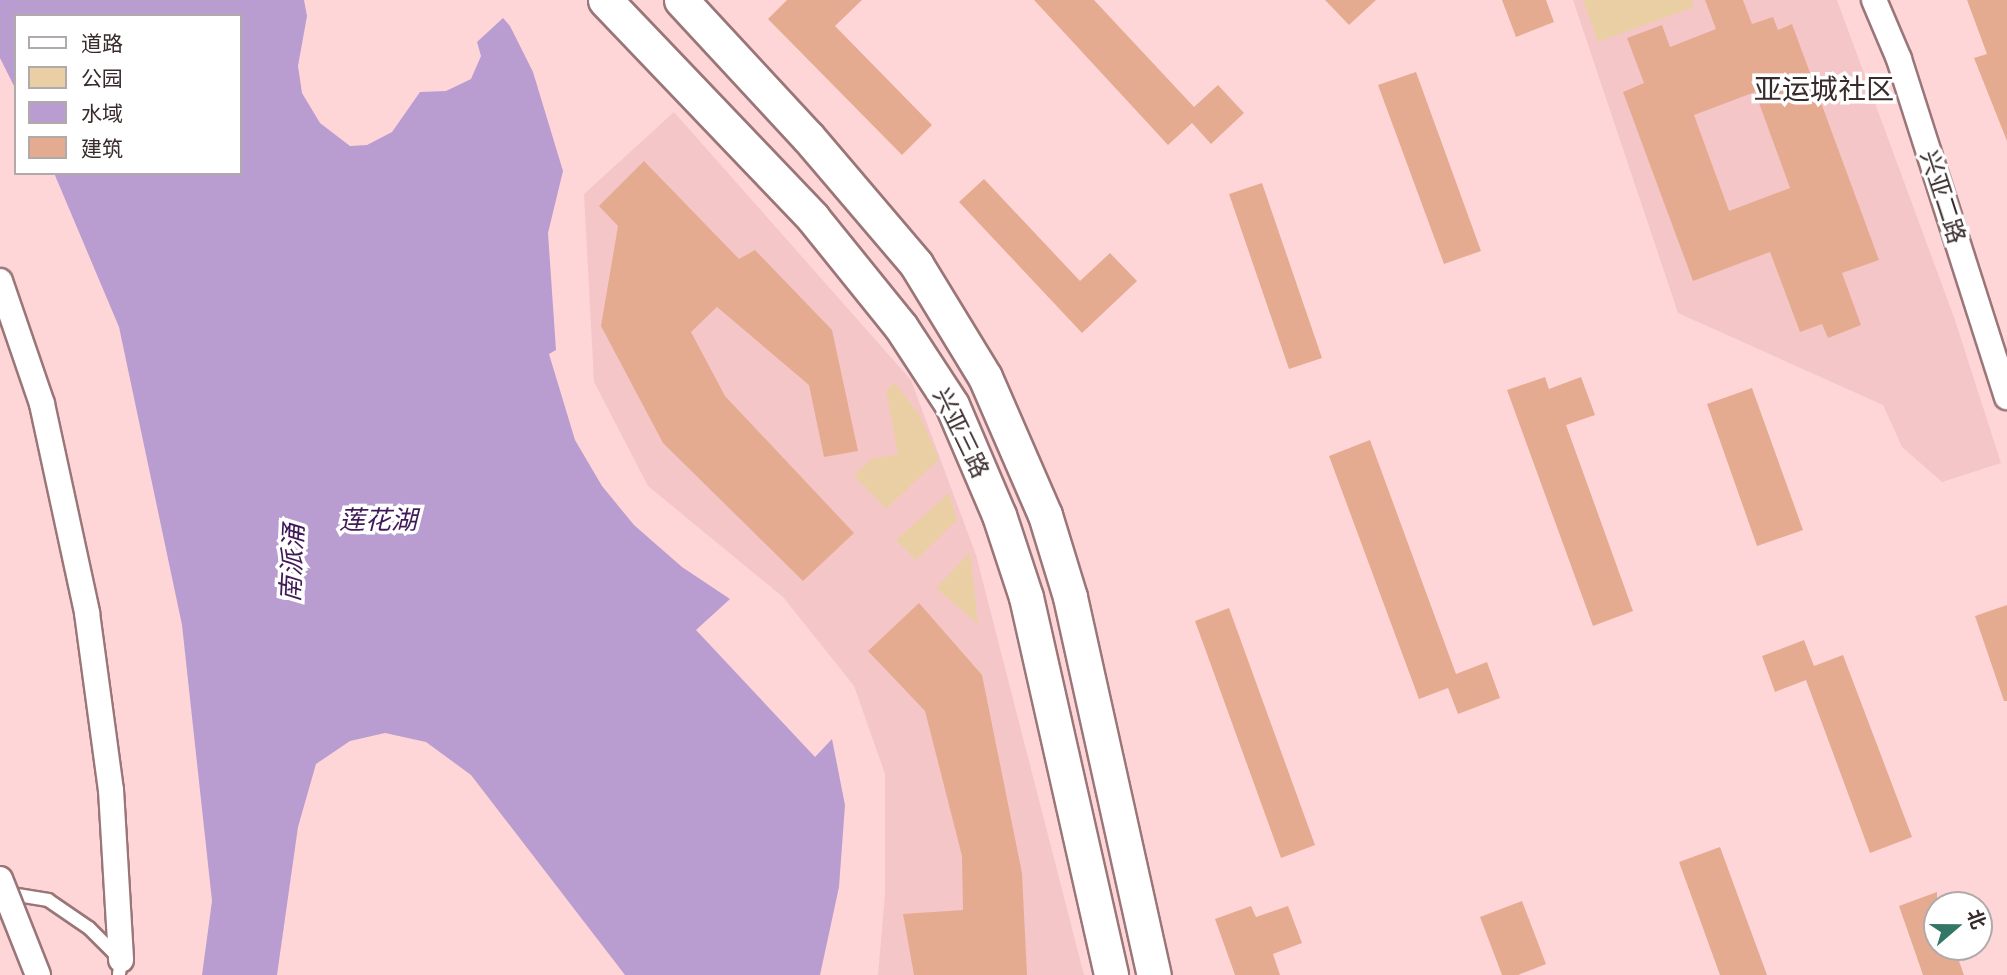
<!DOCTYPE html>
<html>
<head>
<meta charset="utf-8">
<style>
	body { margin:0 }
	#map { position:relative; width:2007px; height:975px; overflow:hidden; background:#ffd6d8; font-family:Poppins,"Noto Sans SC",sans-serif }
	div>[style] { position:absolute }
	.built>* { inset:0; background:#f5c6c8 }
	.green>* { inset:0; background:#eacfa5 }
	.water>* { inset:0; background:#ba9dd0 }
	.building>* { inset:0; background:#e5ab90 }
	.roads { filter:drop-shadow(2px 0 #9a7678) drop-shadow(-2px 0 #9a7678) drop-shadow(0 2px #9a7678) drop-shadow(0 -2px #9a7678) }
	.lane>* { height:12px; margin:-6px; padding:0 6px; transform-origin:6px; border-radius:6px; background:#fff }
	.street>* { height:24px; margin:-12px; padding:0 12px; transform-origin:12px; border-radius:12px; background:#fff }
	.secondary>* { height:33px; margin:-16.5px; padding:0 16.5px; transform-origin:16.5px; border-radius:16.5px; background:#fff }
	.bridges { filter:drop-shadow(2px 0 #9a7678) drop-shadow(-2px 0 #9a7678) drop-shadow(0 2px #9a7678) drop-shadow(0 -2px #9a7678) }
	.street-bridge>* { height:24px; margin:-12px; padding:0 12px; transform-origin:12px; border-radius:12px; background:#fff }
	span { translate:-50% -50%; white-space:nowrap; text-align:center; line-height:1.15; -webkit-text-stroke:7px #fff; paint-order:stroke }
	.street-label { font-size:24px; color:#392a2b }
	.water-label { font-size:26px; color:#401a57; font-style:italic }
	.quarter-label { font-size:28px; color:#392a2b }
	.legend { position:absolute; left:14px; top:14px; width:228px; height:161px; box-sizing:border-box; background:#fff; border:2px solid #b0aaaa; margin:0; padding:9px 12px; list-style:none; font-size:21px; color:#392a2b }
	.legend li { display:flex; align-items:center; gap:14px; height:35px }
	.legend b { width:35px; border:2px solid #b0aaaa }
	.north { position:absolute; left:1923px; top:891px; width:70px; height:70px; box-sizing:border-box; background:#fff; border:2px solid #b0aaaa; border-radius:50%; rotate:70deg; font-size:19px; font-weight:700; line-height:28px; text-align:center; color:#392a2b }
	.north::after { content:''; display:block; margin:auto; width:24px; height:32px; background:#357767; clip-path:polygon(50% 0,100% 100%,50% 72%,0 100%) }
</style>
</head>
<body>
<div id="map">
	<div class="built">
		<i style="clip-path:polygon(1573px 0,1837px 0,1955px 320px,2001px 463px,1942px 482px,1902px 447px,1883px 405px,1678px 313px)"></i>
		<i style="clip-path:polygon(674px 112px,911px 380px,976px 555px,1084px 975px,878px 975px,885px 893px,885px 774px,854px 686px,783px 597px,648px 486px,594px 382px,584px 194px)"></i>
	</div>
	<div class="green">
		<i style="clip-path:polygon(1583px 0,1692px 0,1694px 7px,1598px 42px)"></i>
		<i style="clip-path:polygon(895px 383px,920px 416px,939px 459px,886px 509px,854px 475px,873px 458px,898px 455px,886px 390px)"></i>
		<i style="clip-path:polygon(949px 493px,957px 520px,916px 560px,896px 540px)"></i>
		<i style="clip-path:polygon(970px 552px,978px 624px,936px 588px)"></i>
	</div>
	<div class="water">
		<i style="clip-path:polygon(0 0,304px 0,307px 16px,298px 66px,302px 93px,320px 123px,350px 146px,367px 145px,392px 132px,420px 92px,446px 91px,471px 79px,481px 56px,477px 42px,503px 18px,510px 26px,533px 72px,563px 171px,548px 233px,556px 350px,549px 354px,575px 440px,602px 486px,634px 525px,682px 567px,730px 599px,696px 630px,815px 757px,832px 739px,845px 805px,839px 887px,820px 975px,625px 975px,471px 775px,426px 742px,385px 733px,350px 741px,316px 764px,298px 827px,277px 975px,202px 975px,212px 901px,182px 625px,119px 327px,54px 173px,240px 173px,240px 16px,16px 16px,16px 90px,0 58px)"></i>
	</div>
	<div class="building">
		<i style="clip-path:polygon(787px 0,862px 0,835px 26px,932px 125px,902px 155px,768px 19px)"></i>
		<i style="clip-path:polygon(1034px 0,1094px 0,1194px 107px,1218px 85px,1244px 113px,1211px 144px,1192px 123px,1168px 145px)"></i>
		<i style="clip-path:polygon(1325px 0,1376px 0,1349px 25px)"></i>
		<i style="clip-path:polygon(1502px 0,1546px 0,1554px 22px,1516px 37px)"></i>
		<i style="clip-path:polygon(evenodd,1705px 0,1743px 0,1752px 24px,1773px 17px,1778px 30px,1792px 24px,1879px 260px,1842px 273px,1861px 325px,1828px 338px,1822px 324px,1800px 332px,1770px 252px,1693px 281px,1623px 92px,1644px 83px,1627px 38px,1662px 25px,1670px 47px,1716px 29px,1705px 0,1755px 92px,1790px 188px,1729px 211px,1694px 115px,1755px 92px)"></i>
		<i style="clip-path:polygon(1967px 0,2007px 0,2007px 141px,1974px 58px,1987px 54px)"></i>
		<i style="clip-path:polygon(1416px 72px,1481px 251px,1444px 264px,1378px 85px)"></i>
		<i style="clip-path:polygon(644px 161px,739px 259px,755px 250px,832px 330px,858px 451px,824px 457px,809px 385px,717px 307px,691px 332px,725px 396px,854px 533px,803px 581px,663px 443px,601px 326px,618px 226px,599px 206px)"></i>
		<i style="clip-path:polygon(984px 179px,1080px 281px,1110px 253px,1137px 281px,1082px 333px,959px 202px)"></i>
		<i style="clip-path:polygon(1262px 183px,1322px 358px,1289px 369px,1229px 194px)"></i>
		<i style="clip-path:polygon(1545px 377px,1549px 389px,1581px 377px,1595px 415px,1566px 425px,1633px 611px,1593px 626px,1507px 390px)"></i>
		<i style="clip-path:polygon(1752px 388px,1803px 530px,1757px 546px,1707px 404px)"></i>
		<i style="clip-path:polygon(1370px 440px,1456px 674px,1487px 662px,1500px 698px,1458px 714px,1448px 688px,1419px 699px,1329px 456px)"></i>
		<i style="clip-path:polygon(919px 603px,982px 675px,1022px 873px,1027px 975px,914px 975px,903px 914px,963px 910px,962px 856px,925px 711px,868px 651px)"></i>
		<i style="clip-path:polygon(2007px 605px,2007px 701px,2004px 701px,1975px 616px)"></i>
		<i style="clip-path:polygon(1229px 608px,1315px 845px,1281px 858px,1195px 621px)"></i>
		<i style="clip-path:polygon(1804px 640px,1814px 666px,1843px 655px,1912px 837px,1870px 853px,1806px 680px,1775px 692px,1762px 656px)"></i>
		<i style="clip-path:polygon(1720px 847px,1767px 975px,1720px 975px,1679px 862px)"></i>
		<i style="clip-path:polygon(1937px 892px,1937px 947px,1954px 947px,1964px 975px,1923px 975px,1899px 906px)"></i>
		<i style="clip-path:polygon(1522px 901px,1546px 964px,1518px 975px,1502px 975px,1480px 917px)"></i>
		<i style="clip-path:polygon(1251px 906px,1256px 917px,1288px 906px,1302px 943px,1273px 954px,1280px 975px,1235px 975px,1215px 919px)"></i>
	</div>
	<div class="roads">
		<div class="lane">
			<i style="left:5px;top:893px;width:44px;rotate:9.2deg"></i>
			<i style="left:48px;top:900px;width:50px;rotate:34.3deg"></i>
			<i style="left:89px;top:928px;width:45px;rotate:45deg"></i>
			<i style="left:121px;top:960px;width:15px;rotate:98deg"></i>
		</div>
		<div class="street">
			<i style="left:1874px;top:0;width:64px;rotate:67deg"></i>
			<i style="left:1899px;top:59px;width:355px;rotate:72.3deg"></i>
			<i style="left:0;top:281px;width:130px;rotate:71.1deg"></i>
			<i style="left:42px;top:404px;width:214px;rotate:77.8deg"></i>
			<i style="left:87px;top:613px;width:179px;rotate:82.3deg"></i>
			<i style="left:111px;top:790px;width:170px;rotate:86.6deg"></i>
		</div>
		<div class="secondary">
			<i style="left:605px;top:0;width:301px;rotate:46.3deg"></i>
			<i style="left:813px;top:218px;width:140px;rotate:51.1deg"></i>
			<i style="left:901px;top:327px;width:93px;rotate:56.8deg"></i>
			<i style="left:952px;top:405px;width:120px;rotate:66.9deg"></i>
			<i style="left:999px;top:515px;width:86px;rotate:71.8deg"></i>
			<i style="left:1026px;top:597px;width:387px;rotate:77.3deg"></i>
			<i style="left:681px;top:0;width:187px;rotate:47.2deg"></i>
			<i style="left:808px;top:137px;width:167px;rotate:49.6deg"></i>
			<i style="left:916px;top:264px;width:132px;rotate:58.6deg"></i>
			<i style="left:985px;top:377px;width:150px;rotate:66.5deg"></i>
			<i style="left:1045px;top:515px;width:86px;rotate:73deg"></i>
			<i style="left:1070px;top:597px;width:387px;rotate:77.5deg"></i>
		</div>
	</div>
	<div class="bridges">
		<div class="street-bridge">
			<i style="left:0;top:879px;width:103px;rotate:68.4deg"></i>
		</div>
	</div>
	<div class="street-label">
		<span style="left:1943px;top:197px;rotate:72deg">兴亚二路</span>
		<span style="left:961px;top:433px;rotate:64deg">兴亚三路</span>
	</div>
	<div class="water-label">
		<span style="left:378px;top:521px">莲花湖</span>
		<span style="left:293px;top:563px;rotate:-87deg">南派涌</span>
	</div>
	<div class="quarter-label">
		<span style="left:1824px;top:90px">亚运城社区</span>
	</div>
	<ul class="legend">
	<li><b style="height:9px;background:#fff"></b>道路</li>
	<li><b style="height:19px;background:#eacfa5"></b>公园</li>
	<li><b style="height:19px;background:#ba9dd0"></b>水域</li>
	<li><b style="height:19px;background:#e5ab90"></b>建筑</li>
	</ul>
	<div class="north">北</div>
</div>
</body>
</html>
